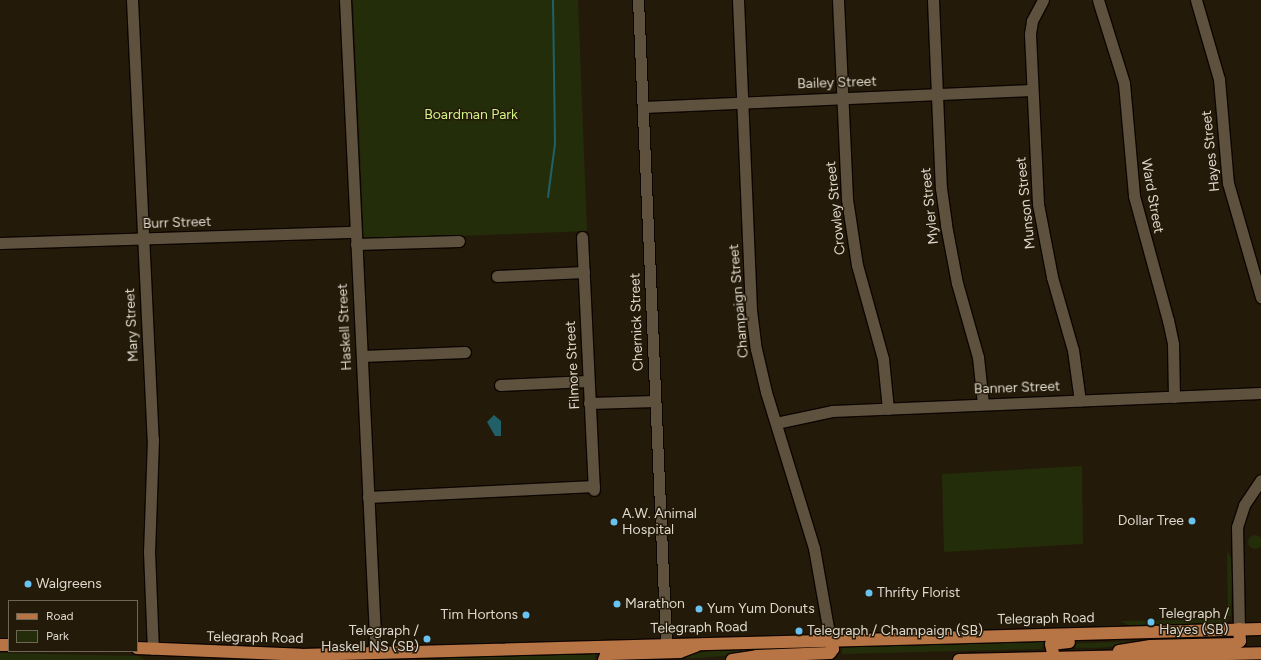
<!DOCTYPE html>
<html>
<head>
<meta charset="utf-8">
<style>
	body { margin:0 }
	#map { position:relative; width:1261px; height:660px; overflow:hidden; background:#241a09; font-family:Figtree,sans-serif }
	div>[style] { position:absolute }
	.green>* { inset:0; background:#242d0a }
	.round { border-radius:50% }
	.water>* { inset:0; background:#216068 }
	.stream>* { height:2px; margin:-1px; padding:0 1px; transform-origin:1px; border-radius:1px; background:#216068 }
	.roads { filter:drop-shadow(1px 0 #0d0500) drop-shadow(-1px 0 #0d0500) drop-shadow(0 1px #0d0500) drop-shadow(0 -1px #0d0500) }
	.minor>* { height:11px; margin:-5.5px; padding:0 5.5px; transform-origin:5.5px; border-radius:5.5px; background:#5e523f }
	.major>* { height:12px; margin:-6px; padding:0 6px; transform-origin:6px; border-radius:6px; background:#b77546 }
	.dots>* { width:11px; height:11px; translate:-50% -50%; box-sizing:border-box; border:2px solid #241a09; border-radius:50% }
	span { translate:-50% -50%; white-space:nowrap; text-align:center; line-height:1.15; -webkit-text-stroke:3px #241a09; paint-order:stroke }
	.street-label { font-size:14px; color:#dfd8ce }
	.park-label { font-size:14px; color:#d1f086 }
	.poi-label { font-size:14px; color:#dfd8ce }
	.left { translate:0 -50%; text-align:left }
	.right { translate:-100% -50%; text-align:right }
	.legend { position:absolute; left:8px; top:600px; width:130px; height:52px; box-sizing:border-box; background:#241a09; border:1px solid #6f6658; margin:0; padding:5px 7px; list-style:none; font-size:12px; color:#dfd8ce }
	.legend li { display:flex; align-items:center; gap:8px; height:20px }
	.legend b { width:20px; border:1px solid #6f6658 }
</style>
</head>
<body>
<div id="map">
	<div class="green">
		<i style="clip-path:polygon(353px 0,578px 0,587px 231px,364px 240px)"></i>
		<i style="clip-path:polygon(1082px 466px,1083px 544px,944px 552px,942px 474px)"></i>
		<i class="round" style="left:1248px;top:535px;width:14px;height:14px"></i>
		<i style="clip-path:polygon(1227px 551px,1232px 559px,1231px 616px,1228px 616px)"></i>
		<i style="clip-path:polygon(1230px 619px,1224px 623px,1128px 625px,1120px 621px)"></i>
		<i style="clip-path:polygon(1231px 637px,1096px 648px,1061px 647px,1064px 644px)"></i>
		<i style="clip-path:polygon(1043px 641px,1042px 649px,842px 654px,842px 645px)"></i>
		<i style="clip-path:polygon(825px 646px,825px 648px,697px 658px,614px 660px,738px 649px)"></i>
		<i style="clip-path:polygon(0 653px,139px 656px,145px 660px,0 660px)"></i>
		<i style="clip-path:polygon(596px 653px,595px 660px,389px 659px)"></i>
	</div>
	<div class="water">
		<i style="clip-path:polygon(494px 415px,501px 421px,501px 436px,495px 436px,487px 422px)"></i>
	</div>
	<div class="stream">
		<i style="left:548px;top:197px;width:53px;rotate:-82.5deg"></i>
		<i style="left:555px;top:144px;width:144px;rotate:-90.8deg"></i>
	</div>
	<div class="roads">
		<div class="minor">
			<i style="left:132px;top:0;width:440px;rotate:87.3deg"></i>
			<i style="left:153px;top:439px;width:112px;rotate:92deg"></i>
			<i style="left:149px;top:551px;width:98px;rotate:87.7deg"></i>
			<i style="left:345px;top:0;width:637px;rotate:87.3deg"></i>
			<i style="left:375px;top:636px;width:17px;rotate:97deg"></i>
			<i style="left:638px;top:0;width:644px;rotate:87.51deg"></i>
			<i style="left:738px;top:0;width:310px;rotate:87.6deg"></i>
			<i style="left:751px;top:310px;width:39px;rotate:83deg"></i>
			<i style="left:756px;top:349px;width:44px;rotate:76.9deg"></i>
			<i style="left:766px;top:392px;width:163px;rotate:72.9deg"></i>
			<i style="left:814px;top:548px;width:92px;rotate:80deg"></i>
			<i style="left:838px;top:0;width:199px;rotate:87.4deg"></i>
			<i style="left:847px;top:199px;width:67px;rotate:81.4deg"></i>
			<i style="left:857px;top:265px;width:98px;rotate:74.5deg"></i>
			<i style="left:883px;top:359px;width:50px;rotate:84.3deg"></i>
			<i style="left:933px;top:0;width:188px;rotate:87.6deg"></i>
			<i style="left:941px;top:188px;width:37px;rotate:82deg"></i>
			<i style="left:946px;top:225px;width:59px;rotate:79.3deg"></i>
			<i style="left:957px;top:283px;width:77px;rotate:74.2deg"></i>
			<i style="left:978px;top:357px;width:47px;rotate:83.9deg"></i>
			<i style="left:1043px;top:0;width:24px;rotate:118deg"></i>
			<i style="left:1032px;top:21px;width:13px;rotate:99deg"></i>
			<i style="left:1030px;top:34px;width:170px;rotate:87.3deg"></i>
			<i style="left:1038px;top:204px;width:74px;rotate:79.1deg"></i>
			<i style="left:1052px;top:277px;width:76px;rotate:74deg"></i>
			<i style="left:1073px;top:350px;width:51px;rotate:82.2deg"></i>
			<i style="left:1098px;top:0;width:87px;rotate:72.6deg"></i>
			<i style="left:1124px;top:83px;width:113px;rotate:84.9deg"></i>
			<i style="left:1134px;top:196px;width:129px;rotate:74.7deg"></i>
			<i style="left:1168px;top:320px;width:25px;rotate:78deg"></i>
			<i style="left:1173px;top:344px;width:53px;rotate:88.9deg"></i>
			<i style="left:1196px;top:0;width:82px;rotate:73.8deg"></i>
			<i style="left:1219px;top:79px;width:104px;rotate:85.1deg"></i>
			<i style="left:1228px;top:183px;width:119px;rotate:73.9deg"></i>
			<i style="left:643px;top:107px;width:389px;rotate:-2.5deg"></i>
			<i style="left:582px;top:237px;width:253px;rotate:87.3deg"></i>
			<i style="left:0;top:243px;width:356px;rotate:-1.8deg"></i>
			<i style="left:356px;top:244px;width:103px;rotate:-1.7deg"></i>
			<i style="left:497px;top:276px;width:87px;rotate:-2.6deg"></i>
			<i style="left:362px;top:356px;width:103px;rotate:-2.2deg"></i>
			<i style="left:500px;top:385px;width:88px;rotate:-2.6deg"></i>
			<i style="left:589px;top:403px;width:66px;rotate:-1.7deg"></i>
			<i style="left:776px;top:423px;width:57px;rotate:-12.1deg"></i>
			<i style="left:832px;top:411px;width:429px;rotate:-2.4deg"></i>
			<i style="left:368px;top:497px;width:226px;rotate:-2.8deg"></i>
			<i style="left:1239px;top:629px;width:102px;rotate:-91.1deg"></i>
			<i style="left:1237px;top:527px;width:23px;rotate:-72deg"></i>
			<i style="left:1244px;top:505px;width:30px;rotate:-56deg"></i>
		</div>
		<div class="major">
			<i style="left:0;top:645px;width:9px"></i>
			<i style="left:137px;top:648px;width:164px;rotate:2.4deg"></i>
			<i style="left:301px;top:655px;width:960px;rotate:-1.55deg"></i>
			<i style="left:1119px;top:651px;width:32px;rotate:-9deg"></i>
			<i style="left:1151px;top:646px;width:85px;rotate:-1.3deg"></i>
			<i style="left:1236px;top:644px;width:5px;rotate:-37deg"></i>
			<i style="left:1240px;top:641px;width:12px;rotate:-95deg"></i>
			<i style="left:1054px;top:658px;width:14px;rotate:-102deg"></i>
			<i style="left:1051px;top:644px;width:18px;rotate:-6deg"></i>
			<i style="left:604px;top:660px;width:5px;rotate:-68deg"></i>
			<i style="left:606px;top:655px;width:3px;rotate:-18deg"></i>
			<i style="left:609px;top:654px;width:71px;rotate:-1.6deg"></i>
			<i style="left:680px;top:652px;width:17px;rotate:-21deg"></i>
			<i style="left:732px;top:660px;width:25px;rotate:-9deg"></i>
			<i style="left:757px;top:656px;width:73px;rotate:-2.4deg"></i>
			<i style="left:830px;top:653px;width:5px;rotate:-53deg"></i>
			<i style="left:833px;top:649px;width:10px;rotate:-107deg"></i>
			<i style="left:959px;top:660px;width:302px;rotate:-1.3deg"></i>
		</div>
	</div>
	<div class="dots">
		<i style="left:1192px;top:521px;background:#69c3f1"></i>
		<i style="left:614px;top:522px;background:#69c3f1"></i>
		<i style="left:28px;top:584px;background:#69c3f1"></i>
		<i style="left:869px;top:593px;background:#69c3f1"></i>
		<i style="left:617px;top:604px;background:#69c3f1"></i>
		<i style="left:699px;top:609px;background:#69c3f1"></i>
		<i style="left:526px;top:615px;background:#69c3f1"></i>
		<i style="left:1151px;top:622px;background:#69c3f1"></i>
		<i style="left:799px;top:631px;background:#69c3f1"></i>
		<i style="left:427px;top:639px;background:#69c3f1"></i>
	</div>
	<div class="street-label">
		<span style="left:837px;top:83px;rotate:-2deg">Bailey Street</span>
		<span style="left:1211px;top:151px;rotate:-96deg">Hayes Street</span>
		<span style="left:1152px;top:196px;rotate:80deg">Ward Street</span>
		<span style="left:1026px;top:203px;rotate:-96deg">Munson Street</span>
		<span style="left:930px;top:206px;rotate:-96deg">Myler Street</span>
		<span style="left:836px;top:208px;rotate:-96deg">Crowley Street</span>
		<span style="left:177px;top:223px;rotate:-2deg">Burr Street</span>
		<span style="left:739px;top:301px;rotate:-95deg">Champaign Street</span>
		<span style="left:637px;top:322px;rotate:-92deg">Chernick Street</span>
		<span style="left:132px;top:325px;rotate:-93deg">Mary Street</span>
		<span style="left:345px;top:327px;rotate:-93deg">Haskell Street</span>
		<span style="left:573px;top:365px;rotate:-93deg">Filmore Street</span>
		<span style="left:1017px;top:388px;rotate:-2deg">Banner Street</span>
		<span style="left:1046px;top:619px;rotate:-1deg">Telegraph Road</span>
		<span style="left:699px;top:628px;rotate:-1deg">Telegraph Road</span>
		<span style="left:255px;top:638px;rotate:1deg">Telegraph Road</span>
	</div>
	<div class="park-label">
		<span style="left:471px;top:115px">Boardman Park</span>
	</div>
	<div class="poi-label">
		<span class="left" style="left:622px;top:522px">A.W. Animal<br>Hospital</span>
		<span class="right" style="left:1184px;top:521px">Dollar Tree</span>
		<span class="left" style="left:36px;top:584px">Walgreens</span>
		<span class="left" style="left:877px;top:593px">Thrifty Florist</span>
		<span class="left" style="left:625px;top:604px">Marathon</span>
		<span class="left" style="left:707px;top:609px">Yum Yum Donuts</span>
		<span class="left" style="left:1159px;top:622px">Telegraph /<br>Hayes (SB)</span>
		<span class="right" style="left:518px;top:615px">Tim Hortons</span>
		<span class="right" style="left:419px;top:639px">Telegraph /<br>Haskell NS (SB)</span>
		<span class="left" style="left:807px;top:631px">Telegraph / Champaign (SB)</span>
	</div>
	<ul class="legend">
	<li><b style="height:5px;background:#b77546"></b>Road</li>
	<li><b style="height:11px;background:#242d0a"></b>Park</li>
	</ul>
</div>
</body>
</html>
